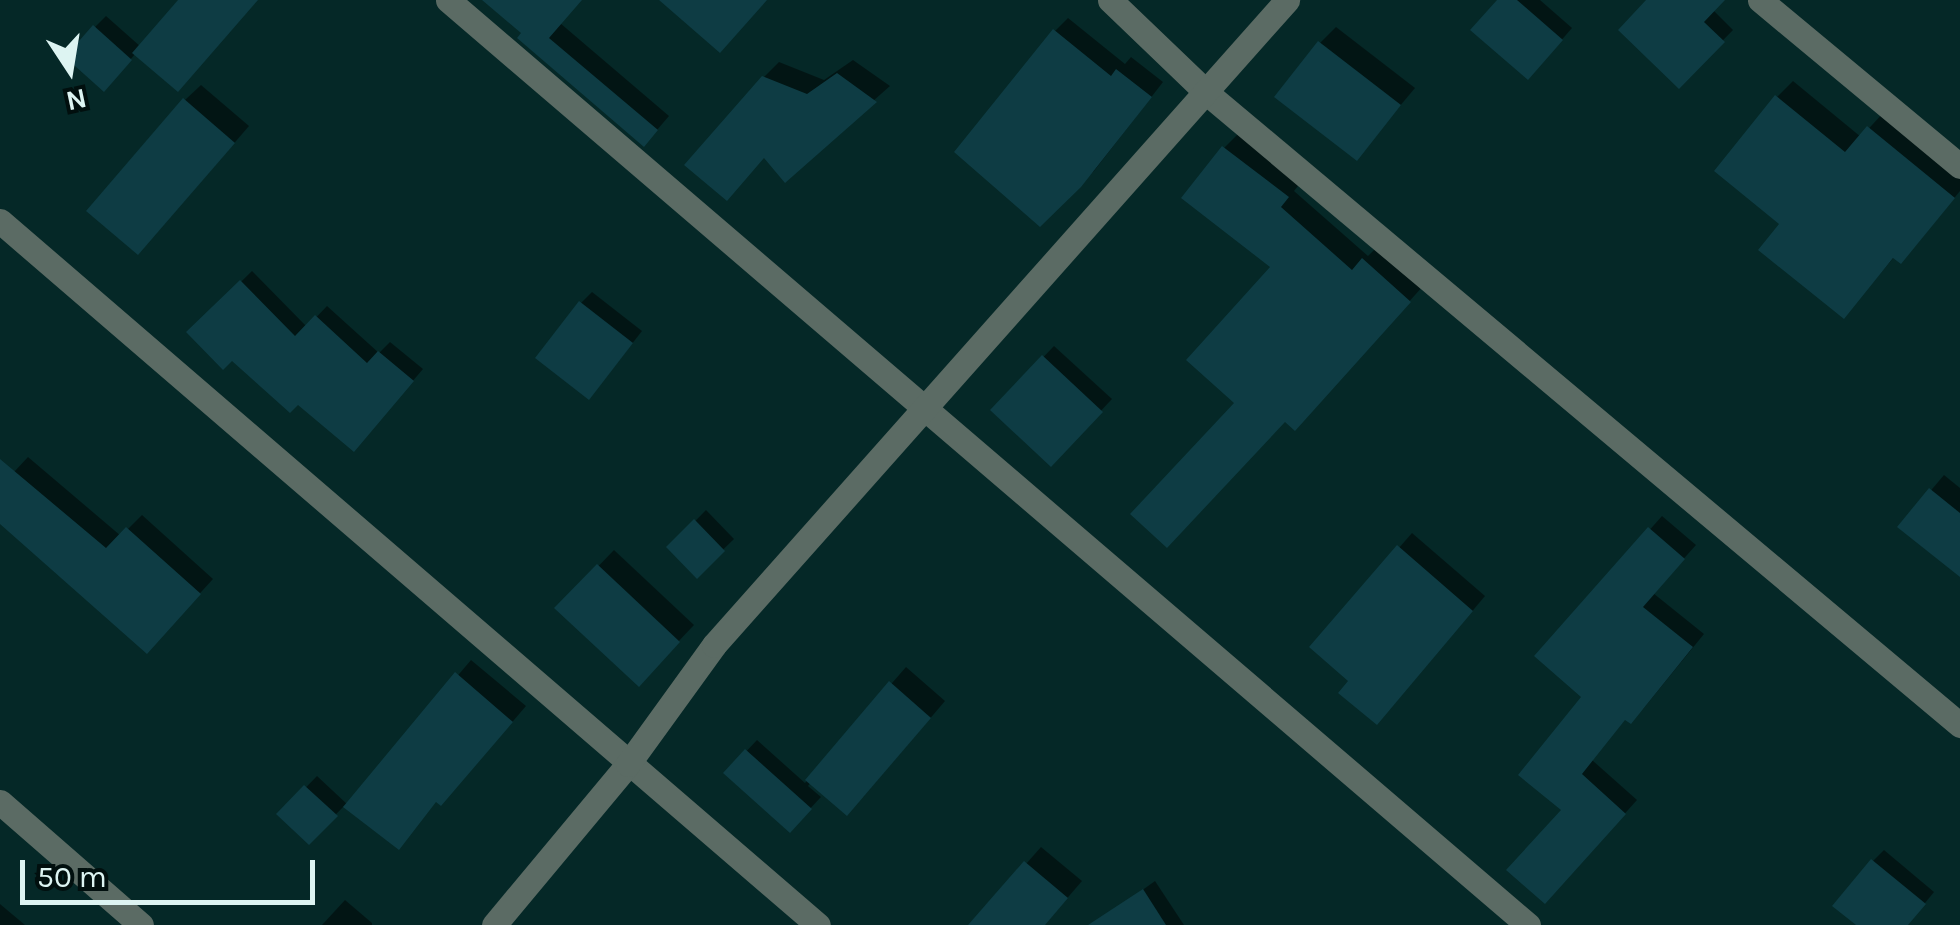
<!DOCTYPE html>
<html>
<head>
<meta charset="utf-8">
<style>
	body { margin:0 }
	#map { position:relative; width:1960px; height:925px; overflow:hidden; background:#052827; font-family:Karla,sans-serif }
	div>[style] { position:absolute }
	.shadow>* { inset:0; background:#0007 }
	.building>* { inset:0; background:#0e3c44 }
	.street>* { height:25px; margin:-12.5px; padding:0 12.5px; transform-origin:12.5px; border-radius:12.5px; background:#5b6b64 }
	span { translate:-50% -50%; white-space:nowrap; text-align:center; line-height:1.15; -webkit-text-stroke:8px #010f0e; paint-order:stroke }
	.north { position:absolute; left:20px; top:20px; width:100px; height:100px; -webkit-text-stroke:8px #010f0e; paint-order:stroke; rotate:168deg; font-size:28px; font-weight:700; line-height:40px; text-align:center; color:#ddf4f2 }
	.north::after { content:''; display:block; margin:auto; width:35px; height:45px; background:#ddf4f2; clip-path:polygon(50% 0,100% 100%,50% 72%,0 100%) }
	.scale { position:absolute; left:20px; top:860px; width:295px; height:45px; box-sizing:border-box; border:5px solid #ddf4f2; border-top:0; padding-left:12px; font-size:30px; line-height:35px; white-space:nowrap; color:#ddf4f2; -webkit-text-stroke:8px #010f0e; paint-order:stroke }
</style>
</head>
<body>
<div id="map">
	<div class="shadow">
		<i style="clip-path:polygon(182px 0,257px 0,136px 53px,114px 78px,95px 27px,106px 16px,141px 47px)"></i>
		<i style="clip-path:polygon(486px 0,581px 0,560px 23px,669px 116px,657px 130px)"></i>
		<i style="clip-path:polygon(1500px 0,1540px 0,1572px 28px,1539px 66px)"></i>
		<i style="clip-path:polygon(1650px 0,1722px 0,1713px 10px,1733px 30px,1679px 85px)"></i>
		<i style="clip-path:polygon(1068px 18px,1125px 64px,1131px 57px,1163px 82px,1094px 171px,1040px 223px,1055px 31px)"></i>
		<i style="clip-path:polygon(1336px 27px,1415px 88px,1357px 157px,1320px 43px)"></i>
		<i style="clip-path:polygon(853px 60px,890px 86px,785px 179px,764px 77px,779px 62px,824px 80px)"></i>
		<i style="clip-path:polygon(1793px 81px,1861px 137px,1884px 112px,1960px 174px,1960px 191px,1916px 245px,1895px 256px,1844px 316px,1782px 224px,1777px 97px)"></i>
		<i style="clip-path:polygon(201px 85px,249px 126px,154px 236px,185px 100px)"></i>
		<i style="clip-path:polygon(1239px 133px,1302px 181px,1294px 191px,1368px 256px,1379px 245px,1424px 285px,1309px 413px,1285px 419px,1237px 403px,1274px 266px,1224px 148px)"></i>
		<i style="clip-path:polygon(252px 271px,307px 327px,327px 306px,379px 353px,390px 342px,423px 369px,364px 438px,298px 402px,190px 332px)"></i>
		<i style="clip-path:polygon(592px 292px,642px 331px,599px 386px,581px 303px)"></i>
		<i style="clip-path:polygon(1054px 346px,1112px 399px,1051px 464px,993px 410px)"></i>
		<i style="clip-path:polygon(28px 457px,121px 536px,142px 515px,213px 579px,160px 637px,0 522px,0 487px)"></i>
		<i style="clip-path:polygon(1944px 475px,1960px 488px,1960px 574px,1900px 527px)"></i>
		<i style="clip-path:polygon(706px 510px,734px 539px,697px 575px,670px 547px)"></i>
		<i style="clip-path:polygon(1662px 516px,1696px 545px,1653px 593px,1704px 634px,1643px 709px,1626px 718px,1592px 760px,1637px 800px,1557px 889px,1564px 809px,1585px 697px,1537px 656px)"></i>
		<i style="clip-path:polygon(1412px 533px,1485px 596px,1390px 709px,1312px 647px)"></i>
		<i style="clip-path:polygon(614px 550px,694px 625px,639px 683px,558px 608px)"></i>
		<i style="clip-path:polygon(471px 660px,526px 706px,455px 789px,437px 800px,345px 805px,309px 842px,280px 814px,317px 776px,348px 805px)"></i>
		<i style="clip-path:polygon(906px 667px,945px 701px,863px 797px,811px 782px,808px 786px,821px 797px,790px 830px,726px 773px,757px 740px,805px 783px)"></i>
		<i style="clip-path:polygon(1041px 847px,1082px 881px,1044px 925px,972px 925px)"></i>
		<i style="clip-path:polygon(1884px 850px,1934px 892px,1907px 925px,1860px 925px,1873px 861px)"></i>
		<i style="clip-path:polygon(1155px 881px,1184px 925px,1110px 925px,1105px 917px)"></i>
		<i style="clip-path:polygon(345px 900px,372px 923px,372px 925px,322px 925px)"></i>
		<i style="clip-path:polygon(0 904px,25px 925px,0 925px)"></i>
	</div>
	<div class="building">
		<i style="clip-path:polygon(178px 0,258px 0,178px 92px,132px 53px)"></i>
		<i style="clip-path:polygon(482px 0,582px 0,549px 38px,658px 130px,644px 147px,517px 38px,521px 33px)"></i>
		<i style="clip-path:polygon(659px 0,767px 0,720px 53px)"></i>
		<i style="clip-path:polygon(1497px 0,1517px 0,1563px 40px,1528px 80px,1470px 30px)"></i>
		<i style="clip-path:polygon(1646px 0,1725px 0,1704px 22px,1725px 42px,1679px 89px,1618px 30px)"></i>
		<i style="clip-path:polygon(93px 25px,132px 60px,104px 92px,65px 57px)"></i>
		<i style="clip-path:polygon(1053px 29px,1111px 76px,1116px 69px,1152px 97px,1081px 187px,1040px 227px,954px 152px)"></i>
		<i style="clip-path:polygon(1318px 41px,1401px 105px,1357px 161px,1274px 97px)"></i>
		<i style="clip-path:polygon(837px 73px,877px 102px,785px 183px,764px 158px,727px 201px,684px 165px,762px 76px,807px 94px)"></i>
		<i style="clip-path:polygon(1775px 95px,1845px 152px,1867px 126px,1955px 198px,1901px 264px,1893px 258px,1844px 319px,1758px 250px,1779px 224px,1714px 171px)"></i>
		<i style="clip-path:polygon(183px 98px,235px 143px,138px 255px,86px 211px)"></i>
		<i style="clip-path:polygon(1222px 146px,1289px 197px,1281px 207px,1352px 270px,1362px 258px,1411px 302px,1295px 431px,1285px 422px,1167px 548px,1130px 514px,1234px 403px,1186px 360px,1270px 267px,1181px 198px)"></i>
		<i style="clip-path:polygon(240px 280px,295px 336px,315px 315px,367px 363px,378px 351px,414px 381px,354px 452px,298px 405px,290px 413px,232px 361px,223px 370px,186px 332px)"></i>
		<i style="clip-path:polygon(579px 301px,633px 343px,589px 400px,535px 358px)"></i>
		<i style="clip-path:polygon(1042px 355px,1103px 412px,1051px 467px,990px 410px)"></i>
		<i style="clip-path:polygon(0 459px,106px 548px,126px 527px,201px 594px,147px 654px,0 524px)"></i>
		<i style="clip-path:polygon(1929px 488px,1960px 513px,1960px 577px,1897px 527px)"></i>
		<i style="clip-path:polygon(694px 519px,725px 551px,697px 579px,666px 547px)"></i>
		<i style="clip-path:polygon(1648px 527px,1685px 559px,1643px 607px,1693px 647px,1631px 724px,1625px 720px,1582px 774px,1626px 814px,1545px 904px,1506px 870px,1561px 810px,1518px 775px,1581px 697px,1534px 656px)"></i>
		<i style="clip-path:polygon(1397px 545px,1473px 611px,1377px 725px,1338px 693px,1348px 681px,1309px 647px)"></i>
		<i style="clip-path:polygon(597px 564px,680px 642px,639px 687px,554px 608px)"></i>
		<i style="clip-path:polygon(455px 672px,513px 722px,441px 806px,436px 802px,399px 850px,343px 807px)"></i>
		<i style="clip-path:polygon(889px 681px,931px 718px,847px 816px,805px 780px)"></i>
		<i style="clip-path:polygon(745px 749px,812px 809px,790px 833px,723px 773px)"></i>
		<i style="clip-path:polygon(304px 785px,338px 816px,309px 845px,276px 814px)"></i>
		<i style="clip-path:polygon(1871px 859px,1926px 904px,1908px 925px,1856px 925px,1832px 906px)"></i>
		<i style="clip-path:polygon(1024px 861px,1068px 898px,1045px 925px,968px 925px)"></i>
		<i style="clip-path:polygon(1143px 889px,1166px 925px,1088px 925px)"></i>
	</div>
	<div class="street">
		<i style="left:448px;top:0;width:1422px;rotate:40.58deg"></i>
		<i style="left:1110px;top:0;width:136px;rotate:43.8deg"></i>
		<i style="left:1208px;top:94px;width:982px;rotate:40deg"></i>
		<i style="left:1760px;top:0;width:260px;rotate:39.7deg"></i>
		<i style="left:0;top:221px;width:1079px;rotate:40.72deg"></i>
		<i style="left:0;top:802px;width:187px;rotate:41.1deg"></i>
		<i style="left:494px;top:925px;width:209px;rotate:-50.2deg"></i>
		<i style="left:628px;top:764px;width:147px;rotate:-54.1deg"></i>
		<i style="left:714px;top:645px;width:863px;rotate:-48.38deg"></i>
	</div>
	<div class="north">N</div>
	<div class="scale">50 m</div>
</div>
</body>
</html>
